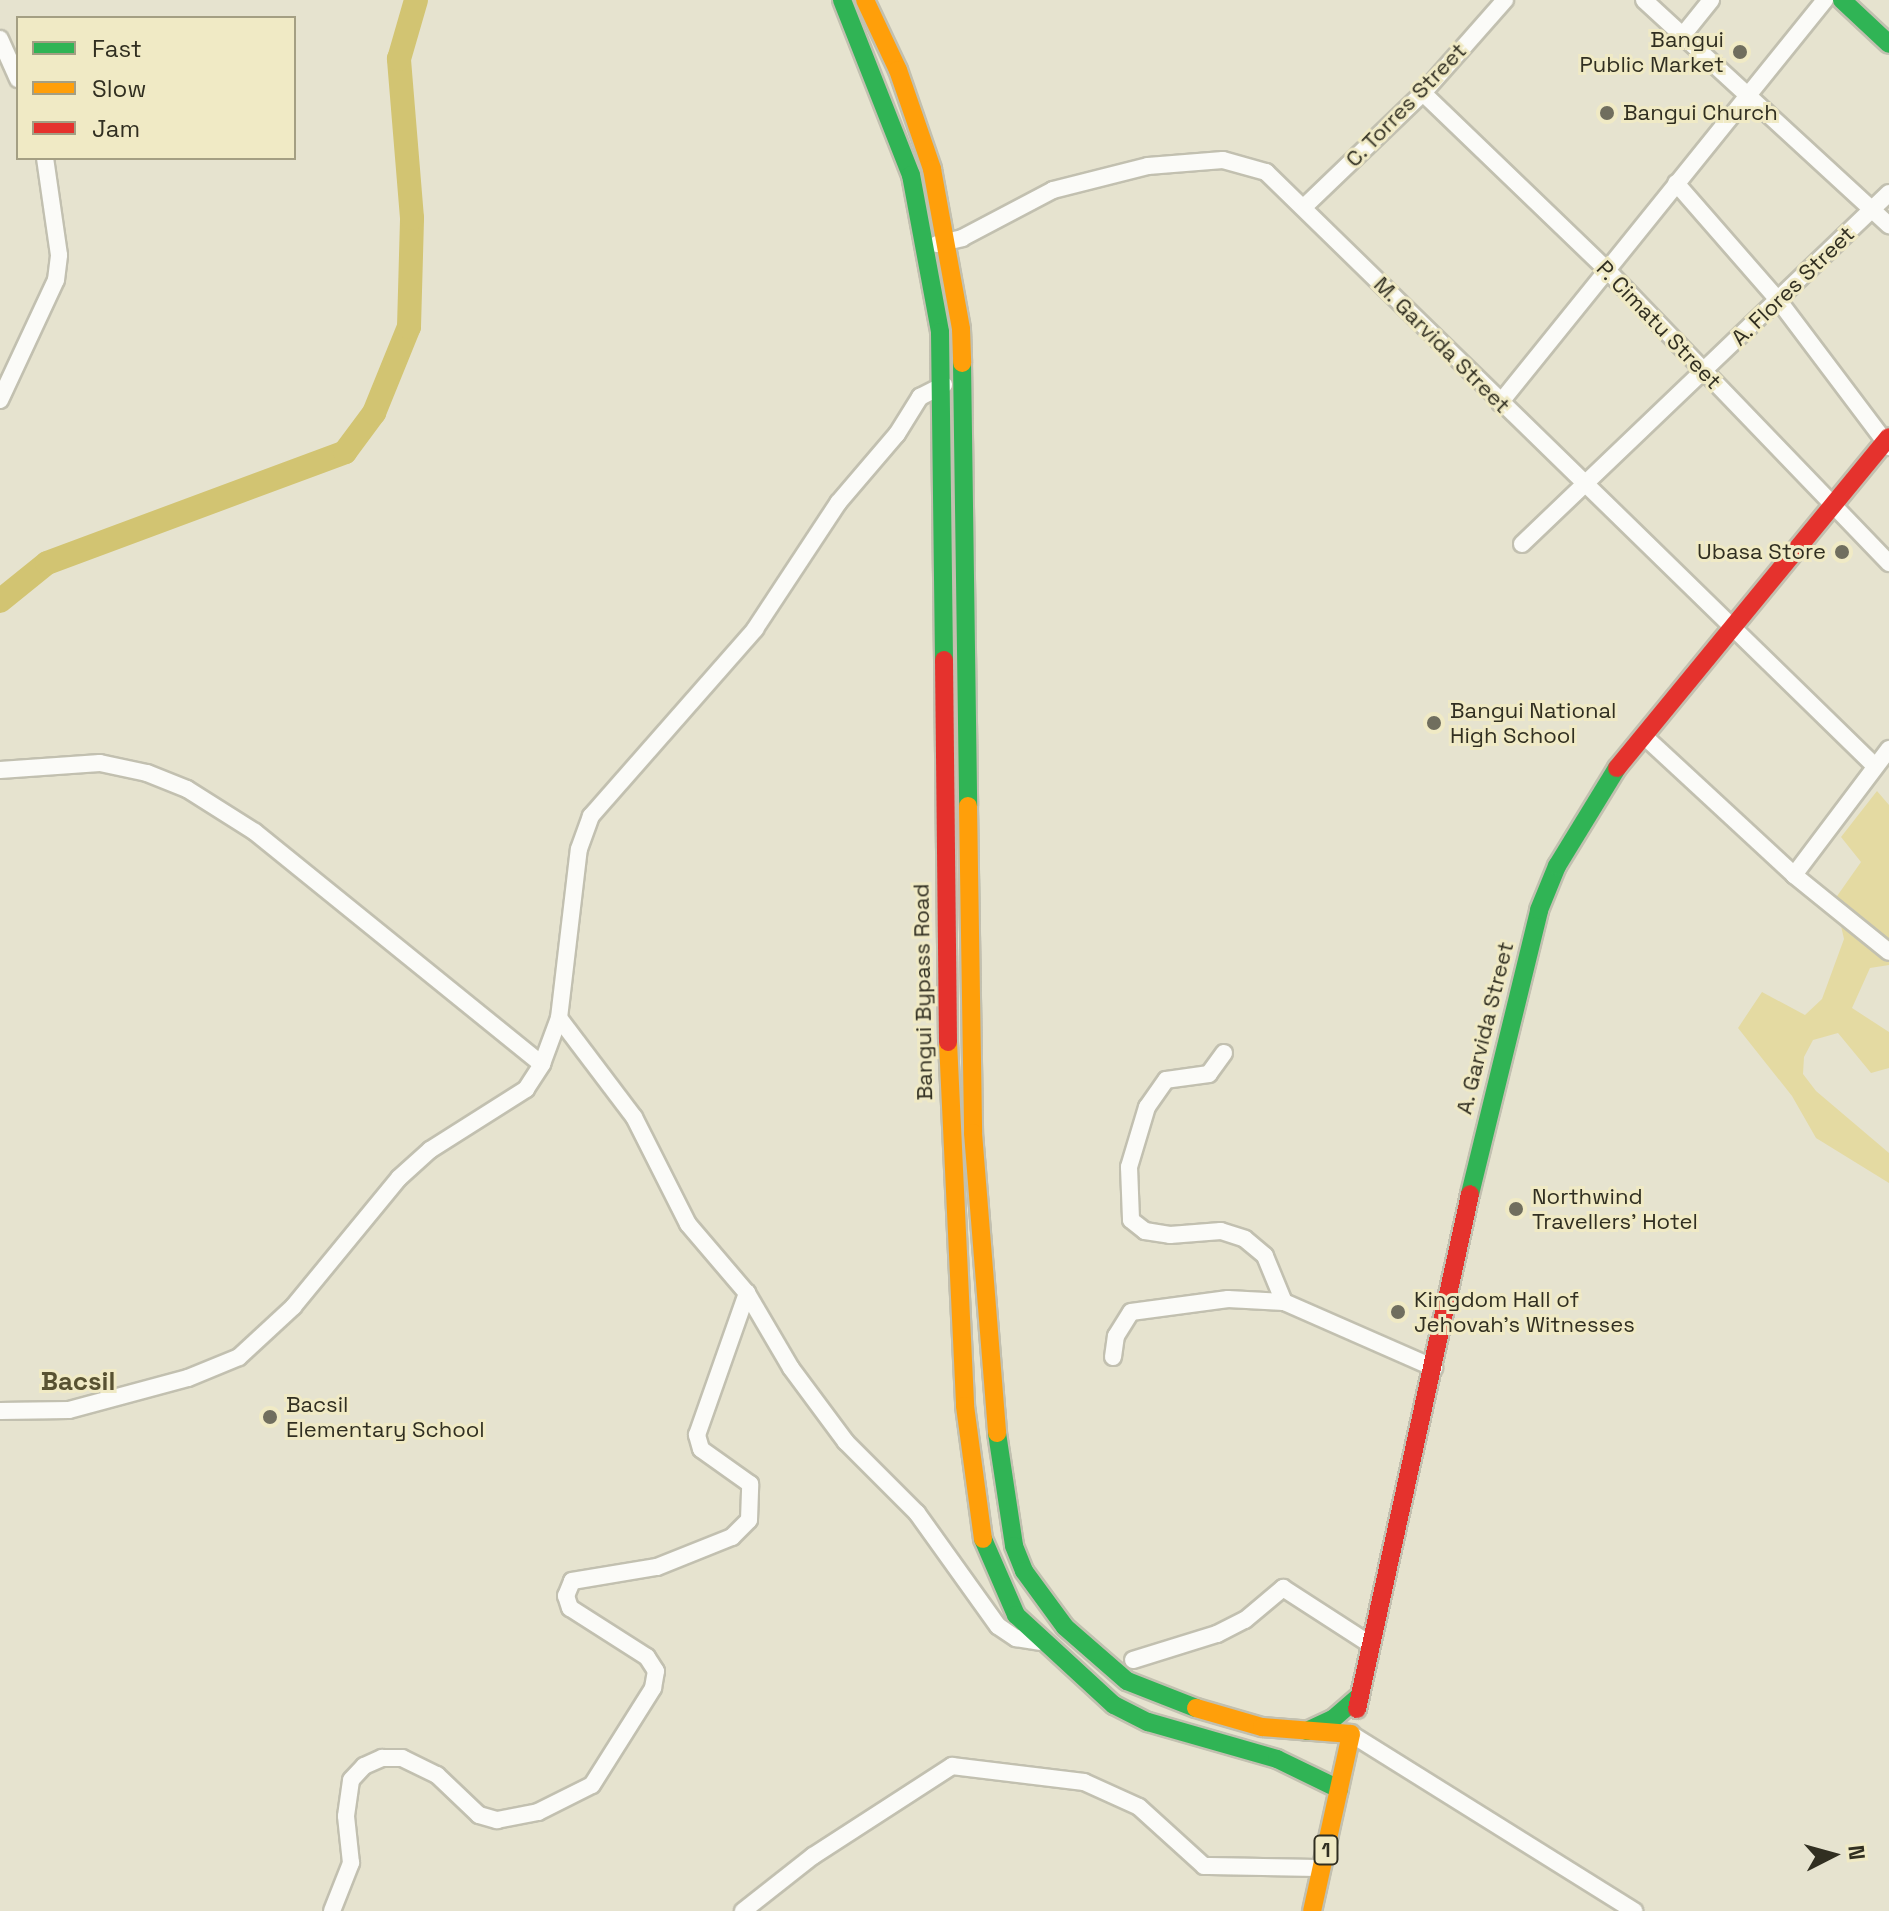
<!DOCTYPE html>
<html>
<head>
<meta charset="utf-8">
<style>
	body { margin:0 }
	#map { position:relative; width:1889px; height:1911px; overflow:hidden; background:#e6e3cf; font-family:"Space Grotesk",sans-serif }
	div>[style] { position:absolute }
	.green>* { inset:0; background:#e4daa2 }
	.river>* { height:24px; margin:-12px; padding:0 12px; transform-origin:12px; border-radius:12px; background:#d2c472 }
	.roads { filter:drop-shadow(2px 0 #c2c0b0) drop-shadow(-2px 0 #c2c0b0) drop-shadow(0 2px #c2c0b0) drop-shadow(0 -2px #c2c0b0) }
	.street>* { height:16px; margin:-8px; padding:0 8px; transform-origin:8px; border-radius:8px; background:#fbfbf8 }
	.fast>* { height:18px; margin:-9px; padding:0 9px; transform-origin:9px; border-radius:9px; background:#30b455 }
	.slow>* { height:18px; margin:-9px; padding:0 9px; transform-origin:9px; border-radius:9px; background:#ff9f0a }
	.jam>* { height:18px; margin:-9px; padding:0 9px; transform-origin:9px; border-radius:9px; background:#e5322d }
	.dots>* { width:22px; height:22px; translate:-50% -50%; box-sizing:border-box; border:4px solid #f0eac5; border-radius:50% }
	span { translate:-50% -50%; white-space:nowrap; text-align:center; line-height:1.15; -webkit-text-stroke:6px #f0eac5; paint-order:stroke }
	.shield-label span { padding:2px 6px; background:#f0eac5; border:2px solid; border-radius:6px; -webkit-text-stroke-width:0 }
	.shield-label { font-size:20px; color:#312f21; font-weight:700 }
	.poi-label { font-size:22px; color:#312f21 }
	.right { translate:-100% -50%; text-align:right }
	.left { translate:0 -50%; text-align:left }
	.street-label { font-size:22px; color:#312f21 }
	.quarter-label { font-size:26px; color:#585232; font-weight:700 }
	.legend { position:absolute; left:16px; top:16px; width:280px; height:144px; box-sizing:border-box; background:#f0eac5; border:2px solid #a49f83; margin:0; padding:10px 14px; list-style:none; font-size:24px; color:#312f21 }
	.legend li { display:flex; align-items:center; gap:16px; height:40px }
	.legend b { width:40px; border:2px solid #a49f83 }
	.north { position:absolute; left:1793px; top:1815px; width:80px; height:80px; -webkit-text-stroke:6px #f0eac5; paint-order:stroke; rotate:84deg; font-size:22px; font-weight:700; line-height:32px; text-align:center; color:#312f21 }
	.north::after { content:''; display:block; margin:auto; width:28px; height:36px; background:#312f21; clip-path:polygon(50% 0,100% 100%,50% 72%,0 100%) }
</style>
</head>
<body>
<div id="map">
	<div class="green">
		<i style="clip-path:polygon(1877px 791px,1889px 805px,1889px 965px,1870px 968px,1852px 1008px,1889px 1032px,1889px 1068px,1871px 1073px,1838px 1033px,1813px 1040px,1804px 1057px,1803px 1074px,1816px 1091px,1889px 1153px,1889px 1183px,1816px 1138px,1792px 1096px,1738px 1028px,1762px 992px,1805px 1015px,1822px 999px,1844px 939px,1835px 899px,1861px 862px,1841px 837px)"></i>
	</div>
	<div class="river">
		<i style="left:0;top:601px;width:60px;rotate:-39deg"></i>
		<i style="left:47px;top:563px;width:318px;rotate:-20.4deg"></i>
		<i style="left:345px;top:452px;width:49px;rotate:-53.4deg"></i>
		<i style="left:374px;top:413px;width:93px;rotate:-67.9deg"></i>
		<i style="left:409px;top:327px;width:109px;rotate:-88.4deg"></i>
		<i style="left:412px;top:218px;width:160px;rotate:-94.7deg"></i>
		<i style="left:399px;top:59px;width:61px;rotate:-73.9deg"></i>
	</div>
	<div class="roads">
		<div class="street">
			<i style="left:1644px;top:0;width:333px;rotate:42.6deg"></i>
			<i style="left:1683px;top:35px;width:45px;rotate:-51.3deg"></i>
			<i style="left:0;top:39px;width:44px;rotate:65.8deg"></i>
			<i style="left:1423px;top:93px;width:255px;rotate:43.9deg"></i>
			<i style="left:1607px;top:270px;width:407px;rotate:46.1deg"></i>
			<i style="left:1676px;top:183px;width:157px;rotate:48.9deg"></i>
			<i style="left:1779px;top:301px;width:183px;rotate:53deg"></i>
			<i style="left:1304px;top:207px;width:165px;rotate:-43.8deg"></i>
			<i style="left:1423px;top:93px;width:124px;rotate:-48.6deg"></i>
			<i style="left:937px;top:244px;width:26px;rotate:-13deg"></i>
			<i style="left:962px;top:238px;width:103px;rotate:-27.8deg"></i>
			<i style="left:1053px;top:190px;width:98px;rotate:-14.2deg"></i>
			<i style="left:1148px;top:166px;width:75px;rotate:-4.6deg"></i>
			<i style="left:1223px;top:160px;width:45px;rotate:15.6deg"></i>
			<i style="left:1266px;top:172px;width:851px;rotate:44.29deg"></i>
			<i style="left:0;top:400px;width:132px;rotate:-65deg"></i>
			<i style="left:56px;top:280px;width:25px;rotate:-83deg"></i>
			<i style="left:59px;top:255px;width:98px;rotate:-98.2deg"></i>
			<i style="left:1500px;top:403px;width:518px;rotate:-51.12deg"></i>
			<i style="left:1522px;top:544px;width:508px;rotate:-43.72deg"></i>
			<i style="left:1644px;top:736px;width:205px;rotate:42.8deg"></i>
			<i style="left:1794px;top:875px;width:122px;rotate:39deg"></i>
			<i style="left:0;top:770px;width:100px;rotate:-4deg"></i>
			<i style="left:100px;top:763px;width:48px;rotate:12deg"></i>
			<i style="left:147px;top:773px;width:43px;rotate:21.8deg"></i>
			<i style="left:187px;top:789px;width:80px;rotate:32.3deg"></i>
			<i style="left:255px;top:832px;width:369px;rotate:39deg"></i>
			<i style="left:1794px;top:875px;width:158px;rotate:-53deg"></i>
			<i style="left:559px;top:1018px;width:124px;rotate:52.9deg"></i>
			<i style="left:634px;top:1117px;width:120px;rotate:63.2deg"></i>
			<i style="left:688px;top:1224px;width:91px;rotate:49.5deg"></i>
			<i style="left:747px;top:1293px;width:87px;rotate:59.6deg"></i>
			<i style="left:791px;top:1368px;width:92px;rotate:53.4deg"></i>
			<i style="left:846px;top:1442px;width:100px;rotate:45deg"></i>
			<i style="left:917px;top:1513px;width:139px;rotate:54.4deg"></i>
			<i style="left:998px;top:1626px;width:22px;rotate:34deg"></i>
			<i style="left:1016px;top:1638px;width:24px;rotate:9deg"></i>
			<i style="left:1224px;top:1053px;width:26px;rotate:126deg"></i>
			<i style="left:1209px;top:1074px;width:43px;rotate:172.1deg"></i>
			<i style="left:1166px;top:1080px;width:33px;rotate:125deg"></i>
			<i style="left:1147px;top:1107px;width:63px;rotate:106.7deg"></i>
			<i style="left:1129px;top:1167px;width:53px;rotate:87.8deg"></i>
			<i style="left:1131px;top:1220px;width:18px;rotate:38deg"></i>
			<i style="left:1145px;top:1231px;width:25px;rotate:9deg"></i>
			<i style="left:1170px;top:1235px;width:51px;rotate:-4.5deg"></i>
			<i style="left:1221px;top:1231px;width:25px;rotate:18deg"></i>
			<i style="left:1245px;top:1239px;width:26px;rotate:40deg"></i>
			<i style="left:1265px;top:1256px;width:50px;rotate:67.6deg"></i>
			<i style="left:1284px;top:1302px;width:164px;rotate:23.7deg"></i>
			<i style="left:1113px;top:1357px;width:21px;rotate:-82deg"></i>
			<i style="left:1116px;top:1336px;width:28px;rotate:-58deg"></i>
			<i style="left:1131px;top:1312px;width:98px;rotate:-7.6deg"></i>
			<i style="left:1228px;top:1299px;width:56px;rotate:3.1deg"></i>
			<i style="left:0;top:1411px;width:69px;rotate:-0.8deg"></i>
			<i style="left:69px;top:1410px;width:123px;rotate:-15.1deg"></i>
			<i style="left:188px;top:1378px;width:55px;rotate:-22.4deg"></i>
			<i style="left:239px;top:1357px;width:74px;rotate:-42.8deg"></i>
			<i style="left:293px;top:1307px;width:167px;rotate:-50.6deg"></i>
			<i style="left:399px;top:1178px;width:42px;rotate:-42.1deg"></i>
			<i style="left:430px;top:1150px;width:114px;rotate:-32.4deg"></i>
			<i style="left:526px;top:1089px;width:30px;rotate:-57deg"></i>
			<i style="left:542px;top:1064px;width:49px;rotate:-69.7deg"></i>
			<i style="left:559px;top:1018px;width:170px;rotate:-83.3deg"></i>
			<i style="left:579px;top:849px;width:35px;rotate:-70deg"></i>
			<i style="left:591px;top:816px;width:249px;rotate:-48.7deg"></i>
			<i style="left:755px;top:629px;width:151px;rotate:-56.6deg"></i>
			<i style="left:838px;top:503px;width:91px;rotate:-49.5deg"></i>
			<i style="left:897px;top:434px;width:44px;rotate:-58.1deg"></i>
			<i style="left:920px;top:397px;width:27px;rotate:-27deg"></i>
			<i style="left:1133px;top:1660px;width:88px;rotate:-17.2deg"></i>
			<i style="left:1217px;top:1634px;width:31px;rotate:-27deg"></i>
			<i style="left:1245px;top:1620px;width:50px;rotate:-40.1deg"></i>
			<i style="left:1283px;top:1588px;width:105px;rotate:32.9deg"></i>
			<i style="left:1351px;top:1734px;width:334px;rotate:32deg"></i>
			<i style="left:332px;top:1911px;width:52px;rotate:-68.4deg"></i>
			<i style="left:351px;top:1863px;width:47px;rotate:-96.1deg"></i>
			<i style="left:346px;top:1816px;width:36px;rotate:-82deg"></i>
			<i style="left:351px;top:1780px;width:19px;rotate:-47deg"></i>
			<i style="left:364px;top:1766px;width:20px;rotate:-24deg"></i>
			<i style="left:382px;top:1758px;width:20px"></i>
			<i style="left:402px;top:1758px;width:39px;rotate:26deg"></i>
			<i style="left:437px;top:1775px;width:58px;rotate:43.6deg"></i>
			<i style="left:479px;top:1815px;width:19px;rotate:16deg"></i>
			<i style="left:497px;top:1820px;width:42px;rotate:-11deg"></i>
			<i style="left:538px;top:1812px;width:60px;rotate:-26.6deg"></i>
			<i style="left:592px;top:1785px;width:115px;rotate:-57.8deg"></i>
			<i style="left:653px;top:1688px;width:17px;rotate:-80deg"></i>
			<i style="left:656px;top:1671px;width:17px;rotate:-123deg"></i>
			<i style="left:647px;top:1657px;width:91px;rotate:-147.5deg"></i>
			<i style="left:570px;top:1608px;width:13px;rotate:-108deg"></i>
			<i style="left:566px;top:1596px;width:16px;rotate:-68deg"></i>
			<i style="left:572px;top:1581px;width:86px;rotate:-9.4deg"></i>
			<i style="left:657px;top:1567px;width:81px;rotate:-21.8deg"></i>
			<i style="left:732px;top:1537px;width:24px;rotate:-45deg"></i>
			<i style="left:749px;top:1520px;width:36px;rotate:-88deg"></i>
			<i style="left:750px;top:1484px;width:60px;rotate:-144.5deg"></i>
			<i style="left:701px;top:1449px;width:15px;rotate:-106deg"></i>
			<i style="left:697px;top:1435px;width:151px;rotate:-70.6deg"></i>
			<i style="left:743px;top:1911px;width:89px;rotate:-38.2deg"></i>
			<i style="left:813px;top:1856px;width:166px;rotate:-32.9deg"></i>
			<i style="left:952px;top:1766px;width:133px;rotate:6.9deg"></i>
			<i style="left:1084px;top:1782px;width:60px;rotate:24.4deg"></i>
			<i style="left:1139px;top:1807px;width:88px;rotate:42.2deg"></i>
			<i style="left:1204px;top:1866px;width:118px;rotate:1deg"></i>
		</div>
		<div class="fast">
			<i style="left:842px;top:0;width:188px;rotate:68.5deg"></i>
			<i style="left:911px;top:175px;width:160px;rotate:79.5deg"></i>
			<i style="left:940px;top:332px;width:328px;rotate:89.3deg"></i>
			<i style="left:1842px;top:0;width:64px;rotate:43.1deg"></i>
			<i style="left:962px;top:363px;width:443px;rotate:89.2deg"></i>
			<i style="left:1470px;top:1194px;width:292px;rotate:-76.3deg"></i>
			<i style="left:1539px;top:910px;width:48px;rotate:-67.8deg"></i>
			<i style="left:1557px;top:866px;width:115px;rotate:-58.5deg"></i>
			<i style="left:997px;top:1433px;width:114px;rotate:81.4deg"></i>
			<i style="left:1014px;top:1546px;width:27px;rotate:68deg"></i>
			<i style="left:1024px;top:1571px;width:69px;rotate:53.8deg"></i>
			<i style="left:1065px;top:1627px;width:82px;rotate:41.1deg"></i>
			<i style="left:1127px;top:1681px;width:74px;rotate:21.4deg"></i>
			<i style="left:983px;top:1539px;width:83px;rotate:66.5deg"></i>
			<i style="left:1016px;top:1615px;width:133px;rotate:42.6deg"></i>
			<i style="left:1114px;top:1705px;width:38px;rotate:27deg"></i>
			<i style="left:1148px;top:1722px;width:134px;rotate:16deg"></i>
			<i style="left:1277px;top:1759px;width:69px;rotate:25.8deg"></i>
			<i style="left:1307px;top:1731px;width:29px;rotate:-25deg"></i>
			<i style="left:1333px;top:1719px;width:35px;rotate:-41deg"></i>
		</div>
		<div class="slow">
			<i style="left:865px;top:0;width:77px;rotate:64.8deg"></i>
			<i style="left:898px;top:70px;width:105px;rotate:71deg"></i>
			<i style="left:932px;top:169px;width:163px;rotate:79.7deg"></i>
			<i style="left:961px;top:329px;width:34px;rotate:88deg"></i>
			<i style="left:968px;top:806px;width:327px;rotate:89.1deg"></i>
			<i style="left:973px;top:1133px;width:301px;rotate:85.4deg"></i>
			<i style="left:948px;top:1042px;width:364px;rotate:87.3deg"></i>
			<i style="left:965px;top:1406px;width:134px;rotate:82.3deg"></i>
			<i style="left:1196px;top:1708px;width:69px;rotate:16.1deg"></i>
			<i style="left:1262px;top:1727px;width:89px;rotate:4.5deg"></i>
			<i style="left:1351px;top:1734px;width:181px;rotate:102.4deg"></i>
		</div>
		<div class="jam">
			<i style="left:944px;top:660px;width:382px;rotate:89.4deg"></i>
			<i style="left:1617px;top:768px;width:428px;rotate:-50.6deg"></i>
			<i style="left:1357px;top:1709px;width:527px;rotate:-77.62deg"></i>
		</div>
	</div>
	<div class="dots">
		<i style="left:1740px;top:52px;background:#706e5e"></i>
		<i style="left:1607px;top:113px;background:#706e5e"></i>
		<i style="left:1842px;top:552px;background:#706e5e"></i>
		<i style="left:1434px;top:723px;background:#706e5e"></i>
		<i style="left:1516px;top:1209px;background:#706e5e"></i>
		<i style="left:1398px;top:1312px;background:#706e5e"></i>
		<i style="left:270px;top:1417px;background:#706e5e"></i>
	</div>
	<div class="shield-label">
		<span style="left:1326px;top:1850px">1</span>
	</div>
	<div class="poi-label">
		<span class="right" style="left:1724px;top:52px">Bangui<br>Public Market</span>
		<span class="left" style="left:1623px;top:113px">Bangui Church</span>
		<span class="right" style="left:1826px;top:552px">Ubasa Store</span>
		<span class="left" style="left:1450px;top:723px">Bangui National<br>High School</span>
		<span class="left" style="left:1532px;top:1209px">Northwind<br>Travellers' Hotel</span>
		<span class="left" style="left:1414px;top:1312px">Kingdom Hall of<br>Jehovah's Witnesses</span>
		<span class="left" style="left:286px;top:1417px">Bacsil<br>Elementary School</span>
	</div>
	<div class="street-label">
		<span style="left:1406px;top:105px;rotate:-46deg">C. Torres Street</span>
		<span style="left:1793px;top:286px;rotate:-44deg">A. Flores Street</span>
		<span style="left:1659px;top:325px;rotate:46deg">P. Cimatu Street</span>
		<span style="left:1442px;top:345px;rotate:45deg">M. Garvida Street</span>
		<span style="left:923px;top:992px;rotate:-91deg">Bangui Bypass Road</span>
		<span style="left:1485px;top:1028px;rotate:-76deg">A. Garvida Street</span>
	</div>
	<div class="quarter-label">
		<span style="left:78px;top:1382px">Bacsil</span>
	</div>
	<ul class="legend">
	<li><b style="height:10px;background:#30b455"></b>Fast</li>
	<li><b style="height:10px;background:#ff9f0a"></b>Slow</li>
	<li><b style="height:10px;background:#e5322d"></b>Jam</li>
	</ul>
	<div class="north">N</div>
</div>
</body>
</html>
